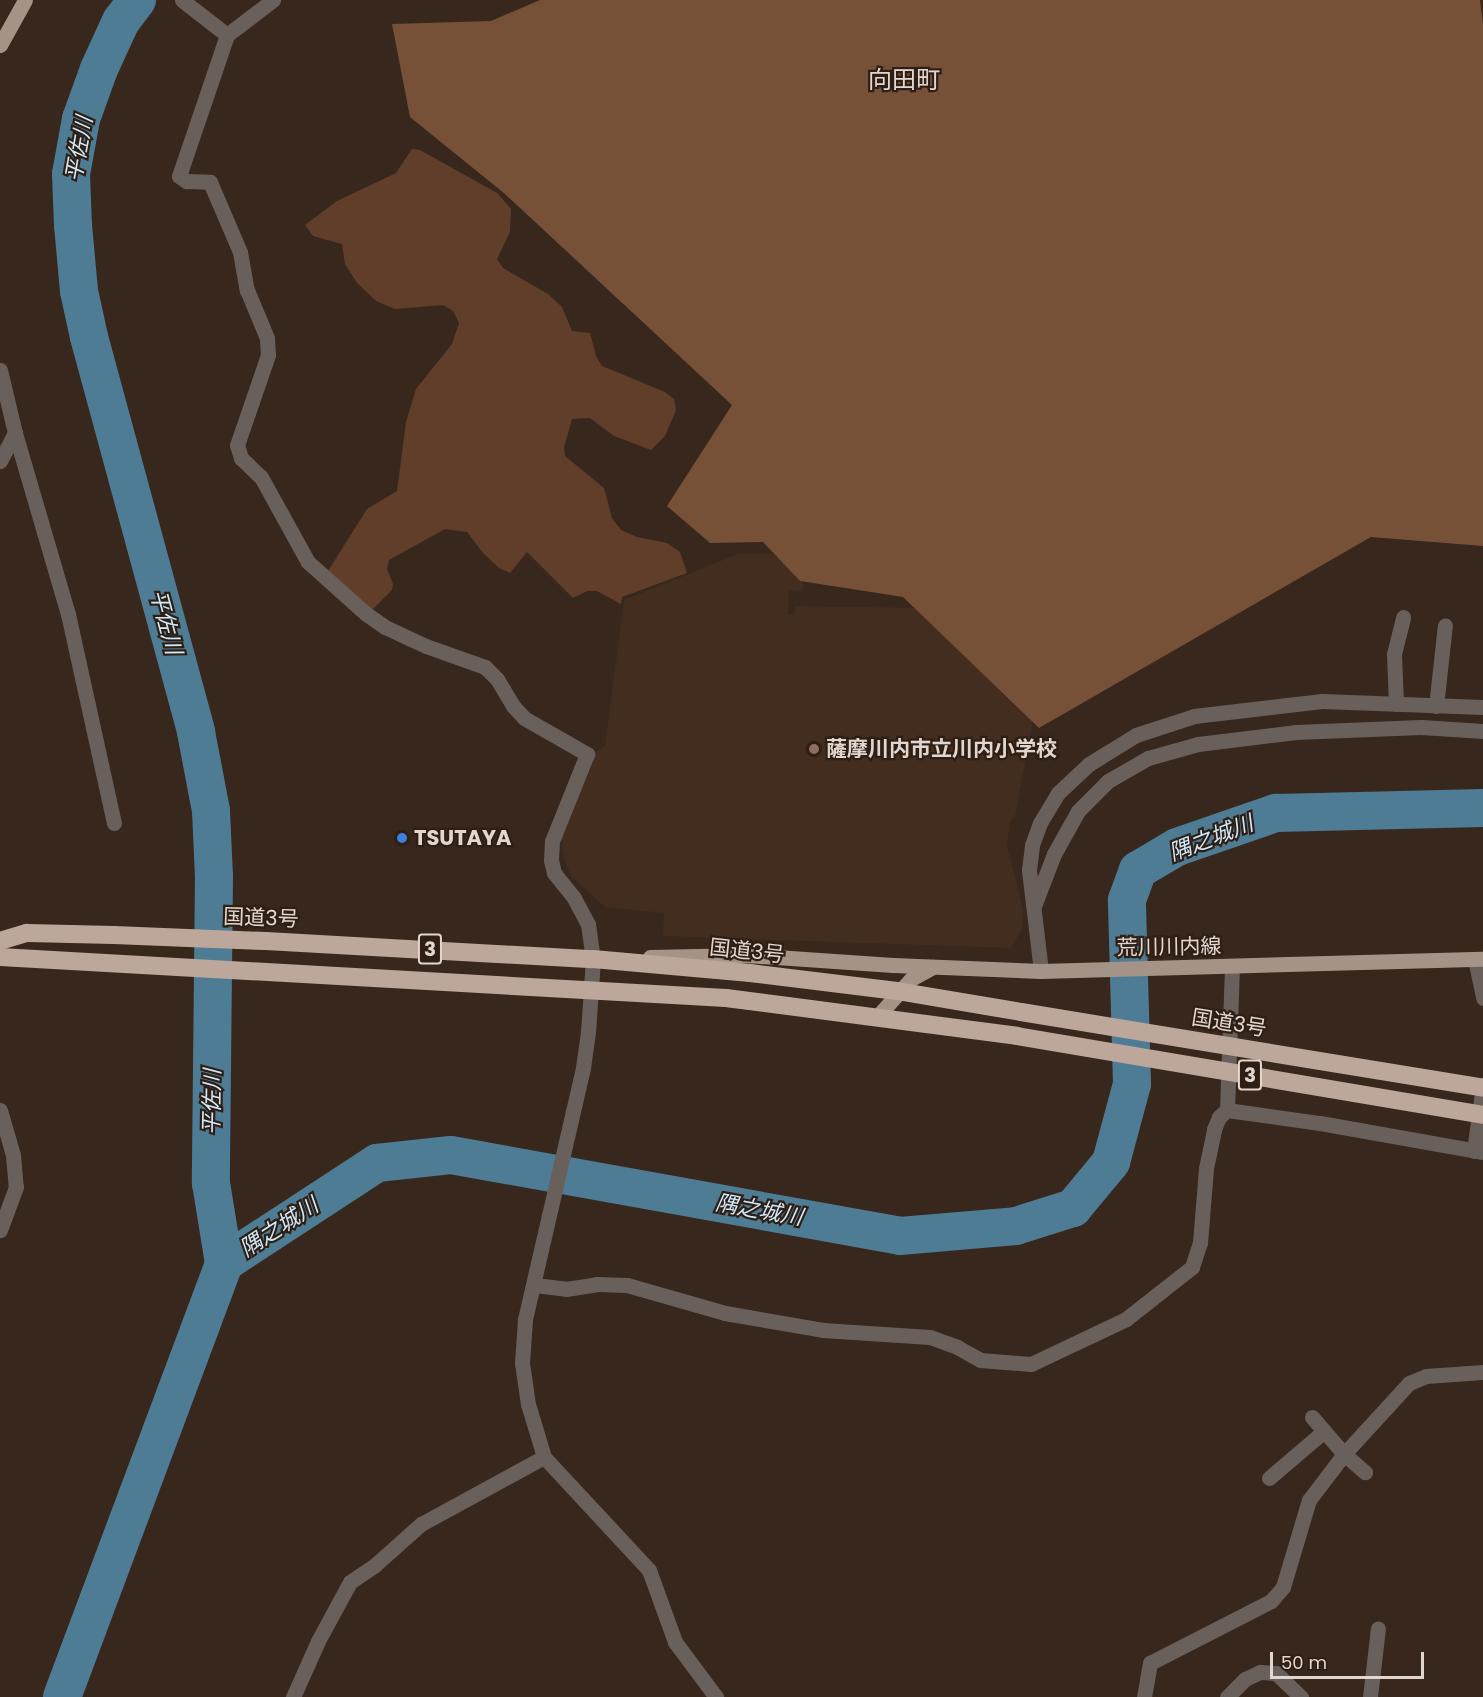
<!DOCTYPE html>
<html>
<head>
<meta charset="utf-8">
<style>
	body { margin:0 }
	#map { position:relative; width:1483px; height:1697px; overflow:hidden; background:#38271d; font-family:Poppins,"Noto Sans JP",sans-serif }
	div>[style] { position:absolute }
	.built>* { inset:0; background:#432d1f }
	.green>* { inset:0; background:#603e29 }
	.forest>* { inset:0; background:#775038 }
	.river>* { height:38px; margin:-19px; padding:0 19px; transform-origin:19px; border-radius:19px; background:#4e7c95 }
	.minor>* { height:15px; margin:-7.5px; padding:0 7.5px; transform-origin:7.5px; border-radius:7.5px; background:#69605b }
	.major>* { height:15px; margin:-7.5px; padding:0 7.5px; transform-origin:7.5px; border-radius:7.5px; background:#a59388 }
	.highway>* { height:18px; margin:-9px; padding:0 9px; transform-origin:9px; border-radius:9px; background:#bda79a }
	.highway-bridge>* { height:18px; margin:-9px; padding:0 9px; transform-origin:9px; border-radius:9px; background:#bda79a }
	.dots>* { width:16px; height:16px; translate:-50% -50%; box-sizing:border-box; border:3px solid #2e1e14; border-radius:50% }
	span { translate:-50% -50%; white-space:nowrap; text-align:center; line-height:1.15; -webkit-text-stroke:4.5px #2e1e14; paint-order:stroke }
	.shield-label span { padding:2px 4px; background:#2e1e14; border:2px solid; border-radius:4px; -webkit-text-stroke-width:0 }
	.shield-label { font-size:20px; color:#e2d7d0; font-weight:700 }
	.poi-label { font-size:21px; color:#e2d7d0; font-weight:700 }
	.left { translate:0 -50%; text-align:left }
	.street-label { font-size:21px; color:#e2d7d0 }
	.water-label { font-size:22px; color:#cde9fa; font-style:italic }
	.quarter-label { font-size:24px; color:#e2d7d0 }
	.scale { position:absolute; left:1270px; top:1652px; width:154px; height:27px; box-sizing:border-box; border:3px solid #e2d7d0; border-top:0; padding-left:8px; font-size:18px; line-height:21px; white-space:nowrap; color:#e2d7d0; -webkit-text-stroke:4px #2e1e14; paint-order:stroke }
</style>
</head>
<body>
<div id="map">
	<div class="built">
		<i style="clip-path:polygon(806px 553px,802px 591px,789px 590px,788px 615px,794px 615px,795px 606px,922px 608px,1037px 698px,1015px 817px,1010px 821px,1007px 846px,1023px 910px,1022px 929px,1011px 948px,663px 936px,664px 913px,605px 907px,571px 876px,564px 859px,560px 836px,595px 752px,605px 746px,624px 600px,738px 554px)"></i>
	</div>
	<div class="green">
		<i style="clip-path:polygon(412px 149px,420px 150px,497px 193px,511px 209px,510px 232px,497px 259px,503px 268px,548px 294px,562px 307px,572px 331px,590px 333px,596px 356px,602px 366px,665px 392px,674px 399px,676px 410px,665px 436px,651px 450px,614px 436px,590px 418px,572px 419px,564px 447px,565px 456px,604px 488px,612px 518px,621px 530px,637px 537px,667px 543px,680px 552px,687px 573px,622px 597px,621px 604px,597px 591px,587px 591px,573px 598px,527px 552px,510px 573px,499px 568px,483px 553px,467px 532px,445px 529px,389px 560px,387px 569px,393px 584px,392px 590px,372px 610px,328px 571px,367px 509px,397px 491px,406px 422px,416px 389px,452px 344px,459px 323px,453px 311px,443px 305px,395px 309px,376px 301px,357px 283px,345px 264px,342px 244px,313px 236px,305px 225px,337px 201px,396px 173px)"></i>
	</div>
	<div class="forest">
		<i style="clip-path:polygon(540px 0,1480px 0,1483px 24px,1483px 546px,1371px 537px,1039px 728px,903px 597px,800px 581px,763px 542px,710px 543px,667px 506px,732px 405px,505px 194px,410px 117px,392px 24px,491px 21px)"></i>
	</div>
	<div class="river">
		<i style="left:137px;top:0;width:26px;rotate:127deg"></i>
		<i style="left:121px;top:21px;width:53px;rotate:114.6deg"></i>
		<i style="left:99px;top:69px;width:53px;rotate:109.8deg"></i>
		<i style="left:81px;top:119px;width:56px;rotate:100.3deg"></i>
		<i style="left:71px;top:174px;width:51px;rotate:87.8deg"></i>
		<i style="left:73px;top:225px;width:66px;rotate:84.8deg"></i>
		<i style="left:79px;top:291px;width:47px;rotate:77.7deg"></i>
		<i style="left:89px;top:337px;width:409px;rotate:74.8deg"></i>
		<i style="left:196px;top:732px;width:80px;rotate:79.2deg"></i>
		<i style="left:211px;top:811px;width:65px;rotate:87.4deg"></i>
		<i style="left:214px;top:876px;width:307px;rotate:90.6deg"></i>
		<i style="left:211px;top:1183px;width:81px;rotate:80.8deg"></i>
		<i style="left:62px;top:1697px;width:463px;rotate:-69.5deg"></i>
		<i style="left:224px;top:1263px;width:183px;rotate:-33.2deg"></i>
		<i style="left:377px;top:1163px;width:74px;rotate:-6.2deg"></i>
		<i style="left:451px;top:1155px;width:456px;rotate:10.2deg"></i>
		<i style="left:900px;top:1236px;width:116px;rotate:-4.9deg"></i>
		<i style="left:1016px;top:1226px;width:60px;rotate:-17.5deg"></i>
		<i style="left:1073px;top:1208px;width:60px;rotate:-50.4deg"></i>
		<i style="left:1111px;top:1162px;width:81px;rotate:-74.9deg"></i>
		<i style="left:1132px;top:1084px;width:184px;rotate:-91.6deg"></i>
		<i style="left:1127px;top:900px;width:32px;rotate:-70deg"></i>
		<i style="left:1138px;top:870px;width:45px;rotate:-30.5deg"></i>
		<i style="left:1177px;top:847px;width:105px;rotate:-19deg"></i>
		<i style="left:1276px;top:813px;width:207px;rotate:-1.4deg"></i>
	</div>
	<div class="minor">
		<i style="left:182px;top:0;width:57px;rotate:37.9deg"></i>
		<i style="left:227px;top:35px;width:149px;rotate:108.8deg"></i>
		<i style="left:179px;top:176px;width:9px;rotate:36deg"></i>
		<i style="left:186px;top:181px;width:24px;rotate:2deg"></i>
		<i style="left:210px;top:182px;width:76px;rotate:66.8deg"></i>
		<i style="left:240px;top:252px;width:39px;rotate:80deg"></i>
		<i style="left:247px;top:290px;width:52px;rotate:67.4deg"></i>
		<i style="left:267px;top:338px;width:17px;rotate:87deg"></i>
		<i style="left:268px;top:355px;width:95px;rotate:109deg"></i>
		<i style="left:237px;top:445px;width:14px;rotate:73deg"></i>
		<i style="left:241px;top:458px;width:28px;rotate:44deg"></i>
		<i style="left:261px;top:477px;width:97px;rotate:61.1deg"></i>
		<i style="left:308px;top:562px;width:76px;rotate:41.8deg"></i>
		<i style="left:365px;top:613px;width:24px;rotate:35deg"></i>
		<i style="left:385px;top:627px;width:45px;rotate:24.9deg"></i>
		<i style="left:426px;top:646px;width:63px;rotate:19.6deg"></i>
		<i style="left:485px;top:667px;width:17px;rotate:45deg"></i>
		<i style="left:497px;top:679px;width:31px;rotate:59deg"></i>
		<i style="left:513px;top:706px;width:16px;rotate:47deg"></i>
		<i style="left:524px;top:718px;width:73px;rotate:29.7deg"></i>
		<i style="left:587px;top:754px;width:94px;rotate:111.9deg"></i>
		<i style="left:552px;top:841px;width:19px;rotate:93deg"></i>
		<i style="left:551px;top:860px;width:13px;rotate:77deg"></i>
		<i style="left:554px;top:873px;width:32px;rotate:51deg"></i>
		<i style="left:574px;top:898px;width:30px;rotate:62deg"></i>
		<i style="left:588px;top:924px;width:35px;rotate:82deg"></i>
		<i style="left:593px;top:959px;width:73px;rotate:93.9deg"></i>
		<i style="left:588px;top:1032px;width:36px;rotate:98deg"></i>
		<i style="left:583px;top:1068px;width:259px;rotate:103deg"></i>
		<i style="left:525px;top:1320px;width:43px;rotate:94deg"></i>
		<i style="left:522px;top:1363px;width:41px;rotate:81.7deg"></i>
		<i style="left:528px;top:1404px;width:55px;rotate:73.2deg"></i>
		<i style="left:544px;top:1457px;width:154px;rotate:47.1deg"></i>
		<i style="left:649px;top:1570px;width:77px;rotate:70.1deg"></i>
		<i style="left:675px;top:1642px;width:69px;rotate:53.3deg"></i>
		<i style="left:227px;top:35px;width:58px;rotate:-37.3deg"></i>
		<i style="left:0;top:370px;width:65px;rotate:76.6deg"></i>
		<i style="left:15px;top:433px;width:189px;rotate:73.7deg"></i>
		<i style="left:68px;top:614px;width:214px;rotate:77.6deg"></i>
		<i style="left:0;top:461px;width:32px;rotate:-62deg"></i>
		<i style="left:1396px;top:704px;width:50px;rotate:-92.3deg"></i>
		<i style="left:1394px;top:654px;width:38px;rotate:-76deg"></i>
		<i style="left:1436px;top:706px;width:81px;rotate:-83.7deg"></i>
		<i style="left:1034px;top:906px;width:56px;rotate:-69deg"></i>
		<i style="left:1054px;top:854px;width:49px;rotate:-60.8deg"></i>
		<i style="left:1078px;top:811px;width:42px;rotate:-45deg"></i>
		<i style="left:1108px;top:781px;width:46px;rotate:-29.9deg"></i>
		<i style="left:1148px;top:758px;width:52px;rotate:-15.6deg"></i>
		<i style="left:1198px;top:744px;width:99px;rotate:-7deg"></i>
		<i style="left:1296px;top:732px;width:125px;rotate:-2.3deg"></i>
		<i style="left:1421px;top:727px;width:62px;rotate:3.7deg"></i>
		<i style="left:1475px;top:959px;width:40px;rotate:78deg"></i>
		<i style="left:1041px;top:971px;width:102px;rotate:-96.8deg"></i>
		<i style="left:1029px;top:870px;width:25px;rotate:-83deg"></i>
		<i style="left:1032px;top:845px;width:23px;rotate:-70deg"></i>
		<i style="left:1040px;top:823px;width:35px;rotate:-59deg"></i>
		<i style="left:1058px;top:793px;width:42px;rotate:-43.1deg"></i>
		<i style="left:1089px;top:764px;width:55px;rotate:-31.7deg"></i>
		<i style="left:1136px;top:735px;width:61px;rotate:-18.1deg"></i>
		<i style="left:1194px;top:716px;width:129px;rotate:-6.7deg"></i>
		<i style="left:1322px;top:701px;width:161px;rotate:2.1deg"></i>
		<i style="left:0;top:1110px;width:47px;rotate:73.9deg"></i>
		<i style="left:13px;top:1155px;width:32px;rotate:85deg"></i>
		<i style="left:16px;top:1187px;width:46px;rotate:110.4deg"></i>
		<i style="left:1227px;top:1110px;width:143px;rotate:-88deg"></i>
		<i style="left:1474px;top:1151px;width:67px;rotate:-82.2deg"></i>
		<i style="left:535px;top:1285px;width:31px;rotate:7deg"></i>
		<i style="left:566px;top:1289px;width:30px;rotate:-9deg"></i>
		<i style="left:596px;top:1284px;width:31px;rotate:2deg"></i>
		<i style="left:627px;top:1285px;width:102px;rotate:15.9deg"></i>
		<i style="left:725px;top:1313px;width:99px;rotate:9.8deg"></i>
		<i style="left:823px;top:1330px;width:107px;rotate:3.7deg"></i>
		<i style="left:930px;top:1337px;width:29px;rotate:20deg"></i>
		<i style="left:957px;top:1347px;width:26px;rotate:29deg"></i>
		<i style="left:980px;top:1360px;width:51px;rotate:4.5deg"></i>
		<i style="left:1031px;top:1364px;width:105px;rotate:-25.3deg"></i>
		<i style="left:1126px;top:1319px;width:84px;rotate:-38.2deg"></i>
		<i style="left:1192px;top:1267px;width:25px;rotate:-72deg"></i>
		<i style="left:1200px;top:1243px;width:75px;rotate:-85.4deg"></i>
		<i style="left:1206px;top:1168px;width:40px;rotate:-78deg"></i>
		<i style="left:1214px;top:1129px;width:13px;rotate:-67deg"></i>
		<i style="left:1219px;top:1117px;width:11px;rotate:-41deg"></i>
		<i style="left:1227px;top:1110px;width:94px;rotate:8deg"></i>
		<i style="left:1320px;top:1123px;width:166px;rotate:10.1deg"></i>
		<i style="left:1312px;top:1417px;width:49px;rotate:49.1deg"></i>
		<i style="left:1344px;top:1454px;width:28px;rotate:41deg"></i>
		<i style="left:1269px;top:1478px;width:72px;rotate:-40.5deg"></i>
		<i style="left:293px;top:1697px;width:61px;rotate:-65.9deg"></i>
		<i style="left:318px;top:1641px;width:67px;rotate:-61.5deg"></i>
		<i style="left:350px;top:1582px;width:30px;rotate:-34deg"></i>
		<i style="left:375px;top:1565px;width:62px;rotate:-41.7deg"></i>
		<i style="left:421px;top:1524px;width:140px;rotate:-28.6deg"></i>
		<i style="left:1144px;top:1697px;width:35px;rotate:-80deg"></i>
		<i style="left:1150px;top:1663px;width:136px;rotate:-27.1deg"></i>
		<i style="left:1271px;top:1601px;width:18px;rotate:-49deg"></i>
		<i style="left:1283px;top:1587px;width:91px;rotate:-73.4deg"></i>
		<i style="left:1309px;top:1500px;width:58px;rotate:-52.7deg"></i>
		<i style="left:1344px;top:1454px;width:96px;rotate:-47.5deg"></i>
		<i style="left:1409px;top:1383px;width:18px;rotate:-22deg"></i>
		<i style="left:1426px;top:1376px;width:57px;rotate:-4deg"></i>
		<i style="left:1227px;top:1697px;width:25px;rotate:-45deg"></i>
		<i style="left:1245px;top:1679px;width:17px;rotate:-25deg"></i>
		<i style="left:1260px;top:1672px;width:16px;rotate:4deg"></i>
		<i style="left:1276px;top:1673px;width:35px;rotate:44deg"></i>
		<i style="left:1370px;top:1697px;width:69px;rotate:-83.4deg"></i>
	</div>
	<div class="major">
		<i style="left:0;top:45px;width:51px;rotate:-60.9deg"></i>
		<i style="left:650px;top:957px;width:96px;rotate:-1.2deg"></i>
		<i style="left:746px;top:955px;width:147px;rotate:3.9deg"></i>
		<i style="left:893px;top:965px;width:148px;rotate:2.3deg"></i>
		<i style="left:1041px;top:971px;width:442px;rotate:-1.6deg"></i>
		<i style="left:876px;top:1018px;width:52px;rotate:-48.1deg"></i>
		<i style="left:911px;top:979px;width:25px;rotate:-29deg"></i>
	</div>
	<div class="highway">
		<i style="left:0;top:941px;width:28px;rotate:-17deg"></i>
		<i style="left:27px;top:933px;width:87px;rotate:1.3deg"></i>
		<i style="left:114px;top:935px;width:152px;rotate:2.3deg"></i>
		<i style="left:266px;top:941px;width:327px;rotate:3.2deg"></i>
		<i style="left:593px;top:959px;width:158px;rotate:5.1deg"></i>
		<i style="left:750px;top:973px;width:148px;rotate:7deg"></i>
		<i style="left:897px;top:991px;width:126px;rotate:9.6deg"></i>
		<i style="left:0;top:957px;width:727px;rotate:3.23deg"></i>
		<i style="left:726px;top:998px;width:293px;rotate:7.4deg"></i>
	</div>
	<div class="highway-bridge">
		<i style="left:1021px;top:1012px;width:468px;rotate:9.3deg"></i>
		<i style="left:1017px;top:1036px;width:473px;rotate:9.6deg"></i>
	</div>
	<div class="dots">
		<i style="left:814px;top:749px;background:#8d6e63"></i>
		<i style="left:402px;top:838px;background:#3f7fe0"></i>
	</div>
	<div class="shield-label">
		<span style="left:430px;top:949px">3</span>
		<span style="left:1250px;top:1075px">3</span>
	</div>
	<div class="poi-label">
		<span class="left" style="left:826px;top:749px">薩摩川内市立川内小学校</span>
		<span class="left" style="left:414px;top:838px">TSUTAYA</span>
	</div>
	<div class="street-label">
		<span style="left:261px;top:918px;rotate:2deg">国道3号</span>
		<span style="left:1169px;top:947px;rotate:-1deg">荒川川内線</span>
		<span style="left:747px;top:951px;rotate:6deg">国道3号</span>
		<span style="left:1229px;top:1023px;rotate:9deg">国道3号</span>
	</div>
	<div class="water-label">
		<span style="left:79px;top:149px;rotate:-80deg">平佐川</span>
		<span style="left:166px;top:622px;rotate:75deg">平佐川</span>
		<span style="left:1211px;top:838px;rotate:-21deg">隅之城川</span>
		<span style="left:212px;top:1102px;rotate:-89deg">平佐川</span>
		<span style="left:759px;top:1210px;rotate:10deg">隅之城川</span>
		<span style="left:279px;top:1227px;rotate:-33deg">隅之城川</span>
	</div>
	<div class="quarter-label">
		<span style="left:904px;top:80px">向田町</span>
	</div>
	<div class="scale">50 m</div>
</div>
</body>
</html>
